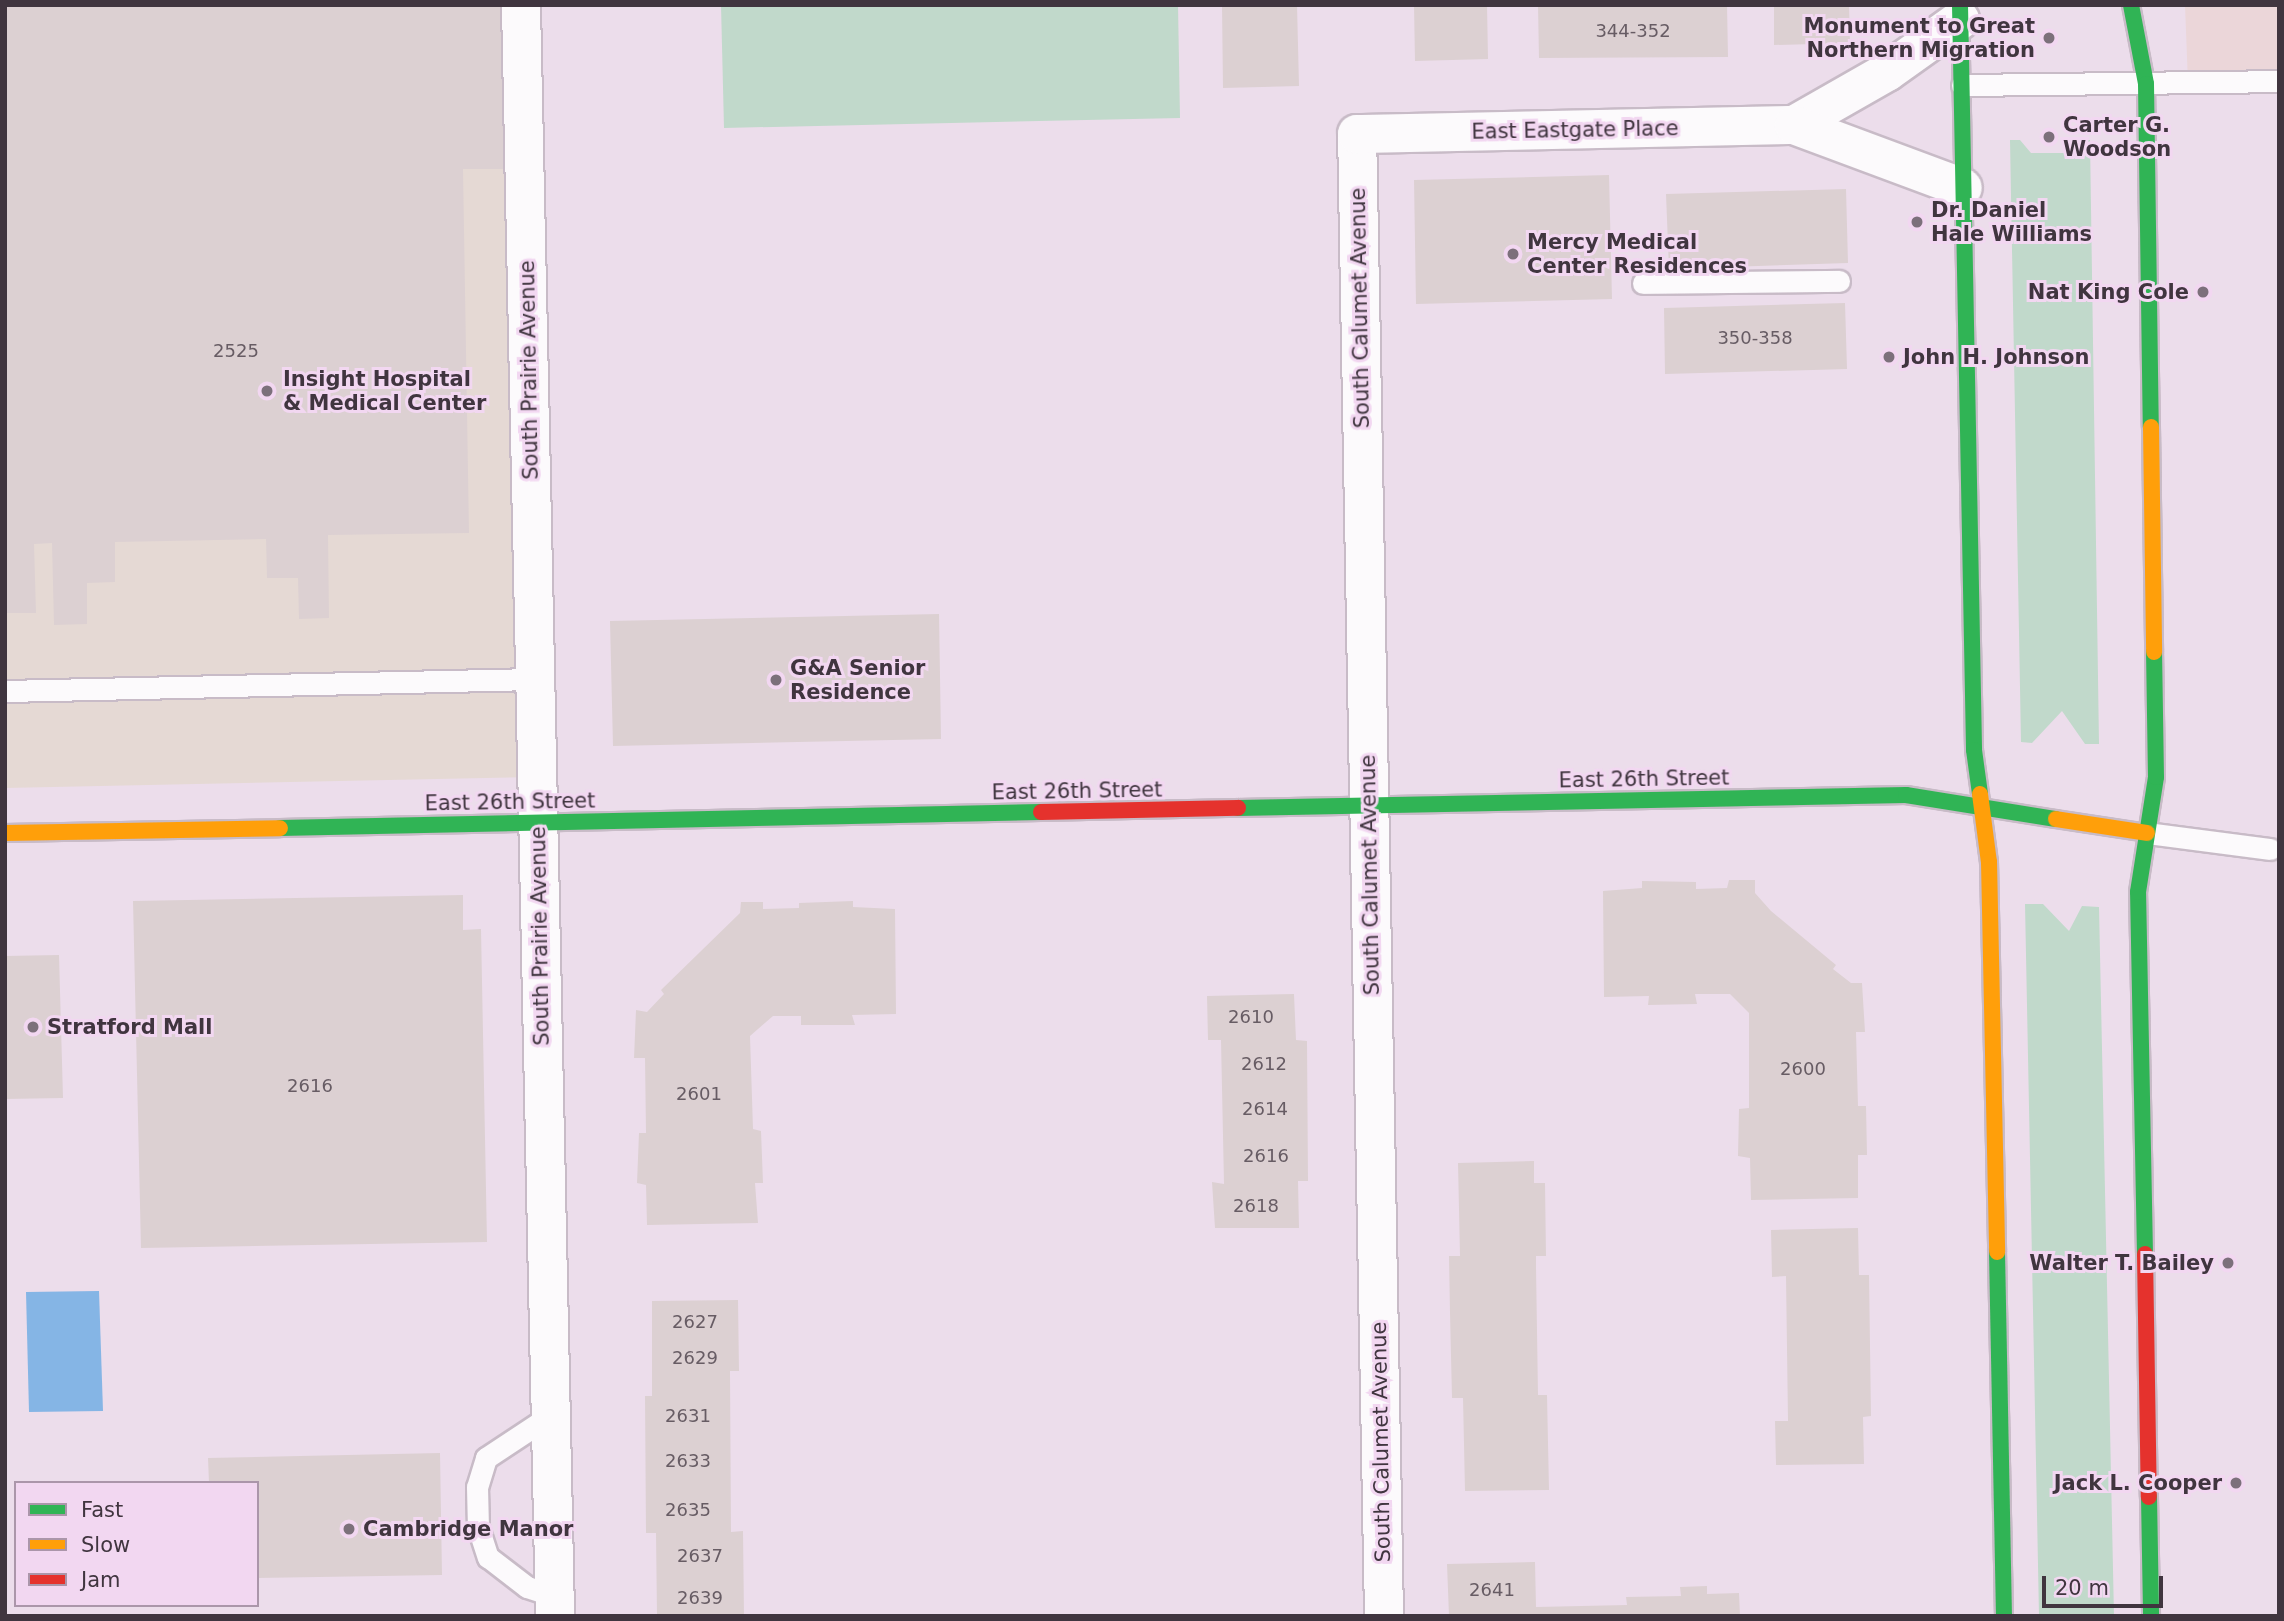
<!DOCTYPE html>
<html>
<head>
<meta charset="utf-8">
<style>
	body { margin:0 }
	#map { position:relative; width:2284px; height:1621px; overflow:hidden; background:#ecddeb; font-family:"DejaVu Sans",sans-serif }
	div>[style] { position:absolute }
	.commercial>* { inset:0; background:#ebd6d9 }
	.medical>* { inset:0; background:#e5d9d4 }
	.green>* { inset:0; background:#c1d9cb }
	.water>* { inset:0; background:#85b5e5 }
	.building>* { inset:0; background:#dcd0d2 }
	.roads { filter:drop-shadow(2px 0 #c8bbc7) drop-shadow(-2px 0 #c8bbc7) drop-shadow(0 2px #c8bbc7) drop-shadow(0 -2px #c8bbc7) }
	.lane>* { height:21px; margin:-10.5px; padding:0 10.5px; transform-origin:10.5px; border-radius:10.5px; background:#fcfafc }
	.street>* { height:38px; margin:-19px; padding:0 19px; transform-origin:19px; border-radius:19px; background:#fcfafc }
	.fast>* { height:16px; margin:-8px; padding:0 8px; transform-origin:8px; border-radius:8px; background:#30b455 }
	.slow>* { height:16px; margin:-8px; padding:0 8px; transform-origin:8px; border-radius:8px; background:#ff9f0a }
	.jam>* { height:16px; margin:-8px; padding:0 8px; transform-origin:8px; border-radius:8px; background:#e5322d }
	.dots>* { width:19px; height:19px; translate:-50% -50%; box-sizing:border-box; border:4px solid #f2d7f1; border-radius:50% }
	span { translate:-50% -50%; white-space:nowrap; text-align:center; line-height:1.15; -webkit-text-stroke:6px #f2d7f1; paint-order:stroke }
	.number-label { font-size:18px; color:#675c64 }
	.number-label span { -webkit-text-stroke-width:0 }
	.poi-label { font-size:21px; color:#40353f; font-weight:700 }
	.right { translate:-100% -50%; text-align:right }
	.left { translate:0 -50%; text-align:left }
	.street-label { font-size:21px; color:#40353f }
	.frame { position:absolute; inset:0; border:7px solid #40353f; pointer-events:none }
	.legend { position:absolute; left:14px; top:1481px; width:245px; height:126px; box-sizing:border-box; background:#f2d7f1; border:2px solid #ab96aa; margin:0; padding:9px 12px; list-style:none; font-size:21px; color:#40353f }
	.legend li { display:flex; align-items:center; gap:14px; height:35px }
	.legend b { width:35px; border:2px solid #ab96aa }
	.scale { position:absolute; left:2042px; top:1576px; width:121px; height:32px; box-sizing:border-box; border:4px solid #40353f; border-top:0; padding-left:9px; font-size:21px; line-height:24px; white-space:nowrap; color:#40353f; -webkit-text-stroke:5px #f2d7f1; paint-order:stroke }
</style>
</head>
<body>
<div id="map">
	<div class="commercial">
		<i style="clip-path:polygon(2185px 5px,2279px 5px,2279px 82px,2188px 83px)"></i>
	</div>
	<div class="medical">
		<i style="clip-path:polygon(5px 5px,521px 5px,537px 777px,5px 788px)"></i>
	</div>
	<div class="green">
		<i style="clip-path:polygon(721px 5px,1178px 5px,1180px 118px,724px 128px)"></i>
		<i style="clip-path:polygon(2010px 140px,2020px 140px,2031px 153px,2071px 153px,2081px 140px,2090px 140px,2099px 744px,2085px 744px,2062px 711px,2032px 743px,2021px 742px)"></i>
		<i style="clip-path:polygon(2025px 904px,2043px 904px,2069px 931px,2082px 906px,2099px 907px,2114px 1616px,2039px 1616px)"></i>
	</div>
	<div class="water">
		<i style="clip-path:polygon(99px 1291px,103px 1411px,29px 1412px,26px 1292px)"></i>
	</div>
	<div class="building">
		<i style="clip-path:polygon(5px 5px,503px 5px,506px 169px,463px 169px,469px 533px,328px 535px,329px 618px,299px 619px,298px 578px,267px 578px,266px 539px,115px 542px,115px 582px,87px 583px,87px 624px,54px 625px,52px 543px,34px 544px,36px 613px,5px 613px)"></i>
		<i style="clip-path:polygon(1222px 5px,1297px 5px,1299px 86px,1223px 88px)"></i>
		<i style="clip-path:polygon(1414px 5px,1487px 5px,1488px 59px,1415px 61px)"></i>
		<i style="clip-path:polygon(1538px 5px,1727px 5px,1728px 57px,1539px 58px)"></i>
		<i style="clip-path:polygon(1774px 5px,1849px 5px,1850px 43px,1774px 45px)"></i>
		<i style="clip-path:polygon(1609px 175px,1612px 299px,1416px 304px,1414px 180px)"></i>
		<i style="clip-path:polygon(1846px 189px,1848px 263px,1669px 269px,1666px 194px)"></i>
		<i style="clip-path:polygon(1845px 303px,1847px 369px,1665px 374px,1664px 308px)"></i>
		<i style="clip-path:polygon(939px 614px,941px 739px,613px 746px,610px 621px)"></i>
		<i style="clip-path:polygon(1729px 880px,1755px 880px,1755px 893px,1771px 911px,1836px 965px,1833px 969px,1851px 983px,1862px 983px,1865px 1032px,1856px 1032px,1858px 1106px,1866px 1106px,1867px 1155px,1858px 1155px,1858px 1198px,1751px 1200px,1750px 1158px,1738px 1156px,1739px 1109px,1749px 1108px,1749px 1013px,1730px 994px,1695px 994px,1697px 1004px,1648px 1005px,1649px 996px,1604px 997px,1603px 891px,1642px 888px,1642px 881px,1696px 882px,1696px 889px,1727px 888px)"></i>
		<i style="clip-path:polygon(463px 895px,463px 930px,481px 929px,487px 1242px,141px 1248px,133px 901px)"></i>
		<i style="clip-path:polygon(853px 901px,853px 907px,895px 909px,896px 1014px,852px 1015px,855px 1025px,801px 1025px,801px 1016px,773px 1016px,750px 1036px,753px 1129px,761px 1131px,763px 1183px,755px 1183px,758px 1223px,647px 1225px,646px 1185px,637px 1183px,639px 1133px,646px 1133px,645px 1058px,634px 1058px,636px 1010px,647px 1012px,664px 994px,661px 990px,740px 913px,741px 902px,763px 902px,763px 909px,799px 908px,799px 903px)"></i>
		<i style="clip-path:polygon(59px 955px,63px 1098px,5px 1099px,5px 956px)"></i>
		<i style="clip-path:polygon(1294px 994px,1296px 1040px,1307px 1041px,1308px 1181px,1298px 1181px,1299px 1228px,1215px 1228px,1212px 1182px,1224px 1184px,1221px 1040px,1208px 1040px,1207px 996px)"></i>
		<i style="clip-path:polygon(1534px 1161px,1534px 1183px,1545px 1183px,1546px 1256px,1536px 1256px,1536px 1267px,1538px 1395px,1547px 1395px,1549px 1490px,1465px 1491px,1463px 1398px,1452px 1398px,1450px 1313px,1449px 1256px,1460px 1256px,1458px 1163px)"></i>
		<i style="clip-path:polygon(1858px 1228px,1859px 1275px,1869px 1275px,1871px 1416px,1863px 1417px,1864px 1464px,1776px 1465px,1775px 1421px,1788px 1421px,1786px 1276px,1772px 1277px,1771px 1230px)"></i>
		<i style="clip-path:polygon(738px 1300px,739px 1371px,730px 1371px,731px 1532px,743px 1531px,744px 1616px,657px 1616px,656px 1533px,646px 1533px,645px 1396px,652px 1396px,652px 1301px)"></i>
		<i style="clip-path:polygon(440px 1453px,442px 1575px,257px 1578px,257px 1483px,209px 1483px,208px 1458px)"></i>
		<i style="clip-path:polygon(1535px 1562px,1536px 1607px,1627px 1605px,1626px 1597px,1681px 1596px,1680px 1587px,1707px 1586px,1707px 1594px,1739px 1593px,1740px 1616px,1449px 1616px,1447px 1564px)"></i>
	</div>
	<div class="roads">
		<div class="lane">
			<i style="left:1962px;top:85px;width:317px;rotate:-0.7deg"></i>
			<i style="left:1643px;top:283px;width:196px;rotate:-0.6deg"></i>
			<i style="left:5px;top:691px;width:530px;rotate:-1.3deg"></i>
			<i style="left:2147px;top:833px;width:124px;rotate:7.4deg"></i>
			<i style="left:551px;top:1415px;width:78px;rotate:146.5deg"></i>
			<i style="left:486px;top:1458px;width:30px;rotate:107deg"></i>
			<i style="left:477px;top:1487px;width:40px;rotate:88.6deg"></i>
			<i style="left:478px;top:1527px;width:32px;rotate:72deg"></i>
			<i style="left:488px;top:1557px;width:49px;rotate:37.6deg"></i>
			<i style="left:527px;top:1587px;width:28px;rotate:18deg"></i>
		</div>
		<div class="street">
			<i style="left:521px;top:5px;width:1611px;rotate:88.79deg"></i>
			<i style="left:1794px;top:125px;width:107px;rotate:-29.7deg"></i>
			<i style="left:1887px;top:72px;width:90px;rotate:-35.5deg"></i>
			<i style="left:1384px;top:1616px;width:1482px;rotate:-91.04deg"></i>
			<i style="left:1357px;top:134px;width:437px;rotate:-1.2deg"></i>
			<i style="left:1794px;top:125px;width:180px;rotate:20.4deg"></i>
		</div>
		<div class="fast">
			<i style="left:1960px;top:5px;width:745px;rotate:88.92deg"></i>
			<i style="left:1974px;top:750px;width:44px;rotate:82.2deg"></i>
			<i style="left:2131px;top:5px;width:80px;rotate:79.2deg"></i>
			<i style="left:2146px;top:84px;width:343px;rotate:89.2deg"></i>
			<i style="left:1238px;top:808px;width:668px;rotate:-1.11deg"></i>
			<i style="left:1906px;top:795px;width:152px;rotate:9.1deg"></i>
			<i style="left:280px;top:828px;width:761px;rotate:-1.2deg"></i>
			<i style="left:1997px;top:1252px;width:364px;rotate:88.9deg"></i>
			<i style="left:2145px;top:1254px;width:362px;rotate:-91.1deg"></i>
			<i style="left:2138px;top:892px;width:116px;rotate:-81.1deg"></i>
			<i style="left:2156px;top:777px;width:125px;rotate:-90.9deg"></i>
			<i style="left:2149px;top:1497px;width:119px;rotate:89deg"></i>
		</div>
		<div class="slow">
			<i style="left:2151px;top:427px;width:225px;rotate:89.2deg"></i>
			<i style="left:1980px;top:794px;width:69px;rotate:82.5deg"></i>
			<i style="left:1989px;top:862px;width:390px;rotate:88.8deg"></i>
			<i style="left:2056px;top:819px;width:92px;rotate:8.7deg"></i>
			<i style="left:5px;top:833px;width:275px;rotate:-1deg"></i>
		</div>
		<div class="jam">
			<i style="left:1041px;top:812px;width:197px;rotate:-1.2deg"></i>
			<i style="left:2145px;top:1254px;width:243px;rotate:89.1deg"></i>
		</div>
	</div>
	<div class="dots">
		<i style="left:2049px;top:38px;background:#7c707b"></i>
		<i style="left:2049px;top:137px;background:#7c707b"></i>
		<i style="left:1917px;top:222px;background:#7c707b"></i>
		<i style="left:1513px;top:254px;background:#7c707b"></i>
		<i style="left:2203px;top:292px;background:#7c707b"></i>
		<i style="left:1889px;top:357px;background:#7c707b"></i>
		<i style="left:267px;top:391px;background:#7c707b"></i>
		<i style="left:776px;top:680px;background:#7c707b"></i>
		<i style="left:33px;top:1027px;background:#7c707b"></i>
		<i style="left:2228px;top:1263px;background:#7c707b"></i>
		<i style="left:2236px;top:1483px;background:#7c707b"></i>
		<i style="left:349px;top:1529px;background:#7c707b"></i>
	</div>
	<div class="number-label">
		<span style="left:1633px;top:31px">344-352</span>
		<span style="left:1755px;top:338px">350-358</span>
		<span style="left:236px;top:351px">2525</span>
		<span style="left:1251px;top:1017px">2610</span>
		<span style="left:1264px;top:1064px">2612</span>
		<span style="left:1803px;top:1069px">2600</span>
		<span style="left:310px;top:1086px">2616</span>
		<span style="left:699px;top:1094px">2601</span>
		<span style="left:1265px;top:1109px">2614</span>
		<span style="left:1266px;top:1156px">2616</span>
		<span style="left:1256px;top:1206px">2618</span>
		<span style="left:695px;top:1322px">2627</span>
		<span style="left:695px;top:1358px">2629</span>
		<span style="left:688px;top:1416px">2631</span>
		<span style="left:688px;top:1461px">2633</span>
		<span style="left:688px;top:1510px">2635</span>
		<span style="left:700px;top:1556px">2637</span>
		<span style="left:1492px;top:1590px">2641</span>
		<span style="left:700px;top:1598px">2639</span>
	</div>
	<div class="poi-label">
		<span class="right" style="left:2035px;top:38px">Monument to Great<br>Northern Migration</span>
		<span class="left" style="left:2063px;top:137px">Carter G.<br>Woodson</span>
		<span class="left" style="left:1931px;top:222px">Dr. Daniel<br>Hale Williams</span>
		<span class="left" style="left:1527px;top:254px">Mercy Medical<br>Center Residences</span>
		<span class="right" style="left:2189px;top:292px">Nat King Cole</span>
		<span class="left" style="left:1903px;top:357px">John H. Johnson</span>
		<span class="left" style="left:283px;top:391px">Insight Hospital<br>&amp; Medical Center</span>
		<span class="left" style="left:790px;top:680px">G&amp;A Senior<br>Residence</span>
		<span class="left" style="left:47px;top:1027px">Stratford Mall</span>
		<span class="right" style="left:2214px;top:1263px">Walter T. Bailey</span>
		<span class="right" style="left:2222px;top:1483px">Jack L. Cooper</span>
		<span class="left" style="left:363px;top:1529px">Cambridge Manor</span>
	</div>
	<div class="street-label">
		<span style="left:1575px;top:130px;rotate:-1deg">East Eastgate Place</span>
		<span style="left:1360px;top:308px;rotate:-91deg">South Calumet Avenue</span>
		<span style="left:529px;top:370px;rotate:-91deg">South Prairie Avenue</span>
		<span style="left:1644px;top:779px;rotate:-1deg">East 26th Street</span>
		<span style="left:1077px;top:791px;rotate:-1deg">East 26th Street</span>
		<span style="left:510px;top:802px;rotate:-1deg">East 26th Street</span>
		<span style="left:1370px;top:875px;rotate:-91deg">South Calumet Avenue</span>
		<span style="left:540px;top:936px;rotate:-91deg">South Prairie Avenue</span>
		<span style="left:1381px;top:1442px;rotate:-91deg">South Calumet Avenue</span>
	</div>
	<div class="frame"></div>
	<ul class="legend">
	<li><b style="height:9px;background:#30b455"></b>Fast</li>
	<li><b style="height:9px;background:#ff9f0a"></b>Slow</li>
	<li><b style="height:9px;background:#e5322d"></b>Jam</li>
	</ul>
	<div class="scale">20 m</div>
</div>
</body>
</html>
